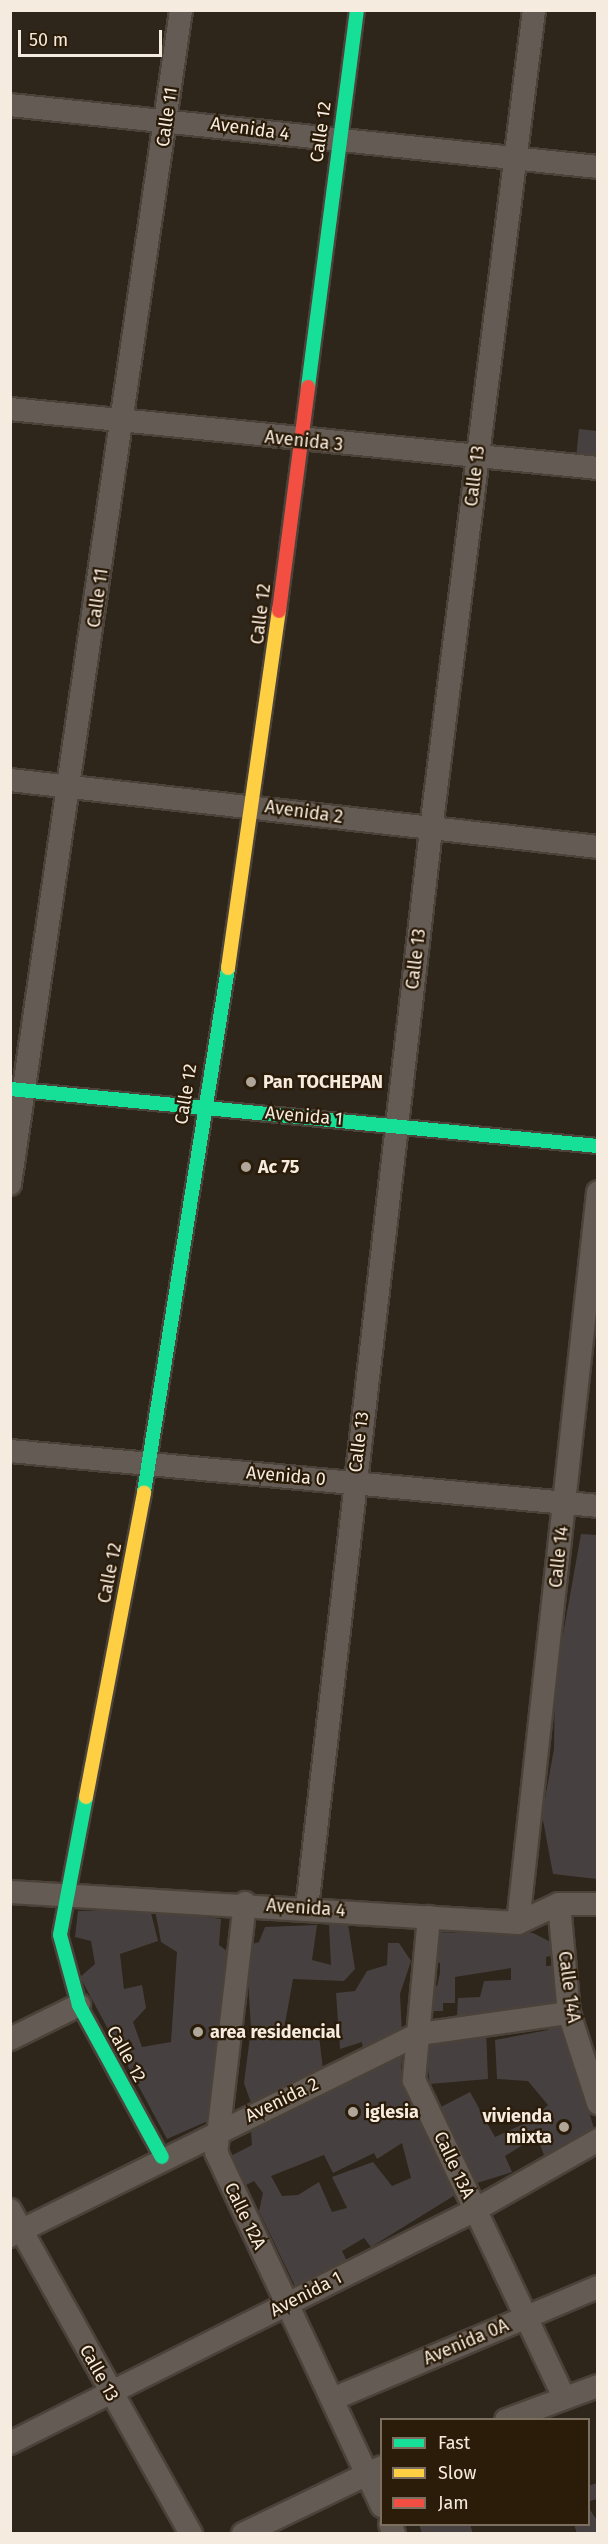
<!DOCTYPE html>
<html>
<head>
<meta charset="utf-8">
<style>
	body { margin:0 }
	#map { position:relative; width:608px; height:2544px; overflow:hidden; background:#2e251b; font-family:"Fira Sans",sans-serif }
	div>[style] { position:absolute }
	.building>* { inset:0; background:#464140 }
	.roads { filter:drop-shadow(2px 0 #4b423a) drop-shadow(-2px 0 #4b423a) drop-shadow(0 2px #4b423a) drop-shadow(0 -2px #4b423a) }
	.street>* { height:22px; margin:-11px; padding:0 11px; transform-origin:11px; border-radius:11px; background:#645c54 }
	.fast>* { height:14px; margin:-7px; padding:0 7px; transform-origin:7px; border-radius:7px; background:#16e098 }
	.slow>* { height:14px; margin:-7px; padding:0 7px; transform-origin:7px; border-radius:7px; background:#ffcf43 }
	.jam>* { height:14px; margin:-7px; padding:0 7px; transform-origin:7px; border-radius:7px; background:#f24e42 }
	.dots>* { width:16px; height:16px; translate:-50% -50%; box-sizing:border-box; border:3px solid #2b1c09; border-radius:50% }
	span { translate:-50% -50%; white-space:nowrap; text-align:center; line-height:1.15; -webkit-text-stroke:4.5px #2b1c09; paint-order:stroke }
	.street-label { font-size:18px; color:#f6ebdf }
	.poi-label { font-size:18px; color:#f6ebdf; font-weight:700 }
	.left { translate:0 -50%; text-align:left }
	.right { translate:-100% -50%; text-align:right }
	.frame { position:absolute; inset:0; border:12px solid #f6ebdf; pointer-events:none }
	.legend { position:absolute; left:380px; top:2418px; width:210px; height:108px; box-sizing:border-box; background:#2b1c09; border:2px solid #7c6f5f; margin:0; padding:8px 10px; list-style:none; font-size:18px; color:#f6ebdf }
	.legend li { display:flex; align-items:center; gap:12px; height:30px }
	.legend b { width:30px; border:2px solid #7c6f5f }
	.scale { position:absolute; left:18px; top:30px; width:144px; height:27px; box-sizing:border-box; border:3px solid #f6ebdf; border-top:0; padding-left:8px; font-size:18px; line-height:21px; white-space:nowrap; color:#f6ebdf; -webkit-text-stroke:4px #2b1c09; paint-order:stroke }
</style>
</head>
<body>
<div id="map">
	<div class="building">
		<i style="clip-path:polygon(579px 429px,597px 431px,597px 461px,576px 458px)"></i>
		<i style="clip-path:polygon(581px 1534px,597px 1535px,597px 1879px,553px 1874px,542px 1815px,554px 1749px,555px 1679px)"></i>
		<i style="clip-path:polygon(150px 1909px,158px 1941px,120px 1954px,124px 1989px,142px 1985px,146px 2008px,133px 2022px,142px 2047px,171px 2042px,177px 1952px,161px 1942px,155px 1910px,221px 1919px,219px 1945px,231px 1954px,217px 2117px,167px 2139px,80px 1977px,95px 1964px,91px 1941px,75px 1937px,78px 1911px)"></i>
		<i style="clip-path:polygon(348px 1924px,355px 1969px,344px 1981px,293px 1979px,283px 2035px,319px 2036px,323px 2069px,251px 2103px,244px 2083px,251px 2029px,247px 1961px,252px 1944px,259px 1942px,265px 1927px,317px 1925px,312px 1960px,331px 1965px,329px 1925px)"></i>
		<i style="clip-path:polygon(470px 1929px,533px 1933px,557px 1945px,558px 1954px,546px 1957px,546px 1966px,557px 1965px,560px 2005px,457px 2016px,458px 1998px,480px 1997px,484px 1981px,511px 1980px,511px 1968px,455px 1977px,455px 2003px,443px 2003px,443px 2011px,427px 2011px,426px 1987px,437px 1986px,440px 1973px,440px 1963px,432px 1962px,432px 1932px,470px 1933px)"></i>
		<i style="clip-path:polygon(388px 1943px,399px 1943px,411px 1961px,400px 1994px,402px 2033px,363px 2051px,362px 2042px,340px 2049px,336px 1993px,355px 1991px,367px 1971px,387px 1965px)"></i>
		<i style="clip-path:polygon(547px 2025px,563px 2026px,596px 2135px,546px 2161px,537px 2136px,505px 2156px,512px 2172px,477px 2183px,437px 2109px,470px 2092px,495px 2137px,532px 2120px,548px 2105px,528px 2081px,497px 2079px,495px 2040px,548px 2030px)"></i>
		<i style="clip-path:polygon(486px 2031px,488px 2079px,430px 2084px,424px 2040px)"></i>
		<i style="clip-path:polygon(evenodd,403px 2049px,401px 2070px,416px 2114px,460px 2192px,371px 2247px,364px 2238px,342px 2251px,347px 2261px,295px 2286px,259px 2211px,263px 2193px,254px 2181px,244px 2186px,229px 2157px,252px 2145px,251px 2131px,403px 2049px,402px 2143px,411px 2178px,392px 2186px,373px 2162px,332px 2177px,347px 2208px,332px 2212px,319px 2182px,298px 2195px,282px 2196px,271px 2176px,324px 2155px,333px 2173px,374px 2153px,377px 2159px,402px 2143px)"></i>
		<i style="clip-path:polygon(597px 2483px,597px 2499px,590px 2501px,588px 2486px)"></i>
		<i style="clip-path:polygon(588px 2507px,597px 2520px,597px 2534px,577px 2534px,574px 2524px,588px 2524px)"></i>
		<i style="clip-path:polygon(419px 2524px,470px 2524px,473px 2534px,422px 2534px)"></i>
	</div>
	<div class="roads">
		<div class="street">
			<i style="left:10px;top:105px;width:591px;rotate:6.02deg"></i>
			<i style="left:10px;top:409px;width:591px;rotate:5.73deg"></i>
			<i style="left:10px;top:780px;width:592px;rotate:6.5deg"></i>
			<i style="left:10px;top:1184px;width:1186px;rotate:-81.71deg"></i>
			<i style="left:10px;top:1451px;width:591px;rotate:5.34deg"></i>
			<i style="left:10px;top:1892px;width:509px;rotate:3.49deg"></i>
			<i style="left:518px;top:1923px;width:45px;rotate:-24.9deg"></i>
			<i style="left:559px;top:1904px;width:39px"></i>
			<i style="left:245px;top:1903px;width:251px;rotate:96.6deg"></i>
			<i style="left:216px;top:2152px;width:391px;rotate:64.9deg"></i>
			<i style="left:559px;top:1904px;width:109px;rotate:84.8deg"></i>
			<i style="left:569px;top:2013px;width:95px;rotate:72.1deg"></i>
			<i style="left:307px;top:1908px;width:1086px;rotate:-83.44deg"></i>
			<i style="left:431px;top:829px;width:825px;rotate:-82.83deg"></i>
			<i style="left:429px;top:1917px;width:164px;rotate:95.3deg"></i>
			<i style="left:414px;top:2080px;width:351px;rotate:64.7deg"></i>
			<i style="left:518px;top:1923px;width:735px;rotate:-83.75deg"></i>
			<i style="left:10px;top:2039px;width:77px;rotate:-26.2deg"></i>
			<i style="left:10px;top:2210px;width:371px;rotate:60.8deg"></i>
			<i style="left:10px;top:2236px;width:456px;rotate:-26.3deg"></i>
			<i style="left:419px;top:2034px;width:151px;rotate:-8deg"></i>
			<i style="left:335px;top:2398px;width:285px;rotate:-22.9deg"></i>
			<i style="left:506px;top:2420px;width:98px;rotate:-20.3deg"></i>
			<i style="left:10px;top:2443px;width:520px;rotate:-26.61deg"></i>
			<i style="left:475px;top:2210px;width:142px;rotate:-29.6deg"></i>
			<i style="left:390px;top:2524px;width:11px;rotate:68deg"></i>
			<i style="left:243px;top:2534px;width:154px;rotate:-25.7deg"></i>
		</div>
		<div class="fast">
			<i style="left:308px;top:387px;width:380px;rotate:-82.6deg"></i>
			<i style="left:10px;top:1089px;width:591px;rotate:5.54deg"></i>
			<i style="left:144px;top:1492px;width:531px;rotate:-80.89deg"></i>
			<i style="left:86px;top:1797px;width:140px;rotate:100.7deg"></i>
			<i style="left:60px;top:1935px;width:73px;rotate:74.8deg"></i>
			<i style="left:79px;top:2005px;width:173px;rotate:61.4deg"></i>
		</div>
		<div class="slow">
			<i style="left:228px;top:968px;width:361px;rotate:-81.9deg"></i>
			<i style="left:86px;top:1797px;width:310px;rotate:-79.2deg"></i>
		</div>
		<div class="jam">
			<i style="left:279px;top:611px;width:226px;rotate:-82.6deg"></i>
		</div>
	</div>
	<div class="dots">
		<i style="left:251px;top:1082px;background:#b0a69a"></i>
		<i style="left:246px;top:1167px;background:#b0a69a"></i>
		<i style="left:198px;top:2032px;background:#b0a69a"></i>
		<i style="left:353px;top:2112px;background:#b0a69a"></i>
		<i style="left:564px;top:2127px;background:#b0a69a"></i>
	</div>
	<div class="street-label">
		<span style="left:167px;top:117px;rotate:-82deg">Calle 11</span>
		<span style="left:250px;top:129px;rotate:8deg">Avenida 4</span>
		<span style="left:321px;top:132px;rotate:-82deg">Calle 12</span>
		<span style="left:304px;top:441px;rotate:6deg">Avenida 3</span>
		<span style="left:475px;top:476px;rotate:-83deg">Calle 13</span>
		<span style="left:98px;top:598px;rotate:-82deg">Calle 11</span>
		<span style="left:261px;top:614px;rotate:-83deg">Calle 12</span>
		<span style="left:304px;top:812px;rotate:8deg">Avenida 2</span>
		<span style="left:416px;top:959px;rotate:-83deg">Calle 13</span>
		<span style="left:186px;top:1094px;rotate:-81deg">Calle 12</span>
		<span style="left:304px;top:1116px;rotate:5deg">Avenida 1</span>
		<span style="left:359px;top:1442px;rotate:-83deg">Calle 13</span>
		<span style="left:286px;top:1476px;rotate:5deg">Avenida 0</span>
		<span style="left:559px;top:1557px;rotate:-84deg">Calle 14</span>
		<span style="left:110px;top:1573px;rotate:-79deg">Calle 12</span>
		<span style="left:306px;top:1908px;rotate:4deg">Avenida 4</span>
		<span style="left:569px;top:1987px;rotate:82deg">Calle 14A</span>
		<span style="left:126px;top:2054px;rotate:61deg">Calle 12</span>
		<span style="left:282px;top:2100px;rotate:-26deg">Avenida 2</span>
		<span style="left:454px;top:2165px;rotate:65deg">Calle 13A</span>
		<span style="left:245px;top:2216px;rotate:64deg">Calle 12A</span>
		<span style="left:306px;top:2294px;rotate:-27deg">Avenida 1</span>
		<span style="left:466px;top:2342px;rotate:-23deg">Avenida 0A</span>
		<span style="left:99px;top:2373px;rotate:61deg">Calle 13</span>
	</div>
	<div class="poi-label">
		<span class="left" style="left:263px;top:1082px">Pan TOCHEPAN</span>
		<span class="left" style="left:258px;top:1167px">Ac 75</span>
		<span class="left" style="left:210px;top:2032px">area residencial</span>
		<span class="left" style="left:365px;top:2112px">iglesia</span>
		<span class="right" style="left:552px;top:2127px">vivienda<br>mixta</span>
	</div>
	<div class="frame"></div>
	<ul class="legend">
	<li><b style="height:8px;background:#16e098"></b>Fast</li>
	<li><b style="height:8px;background:#ffcf43"></b>Slow</li>
	<li><b style="height:8px;background:#f24e42"></b>Jam</li>
	</ul>
	<div class="scale">50 m</div>
</div>
</body>
</html>
